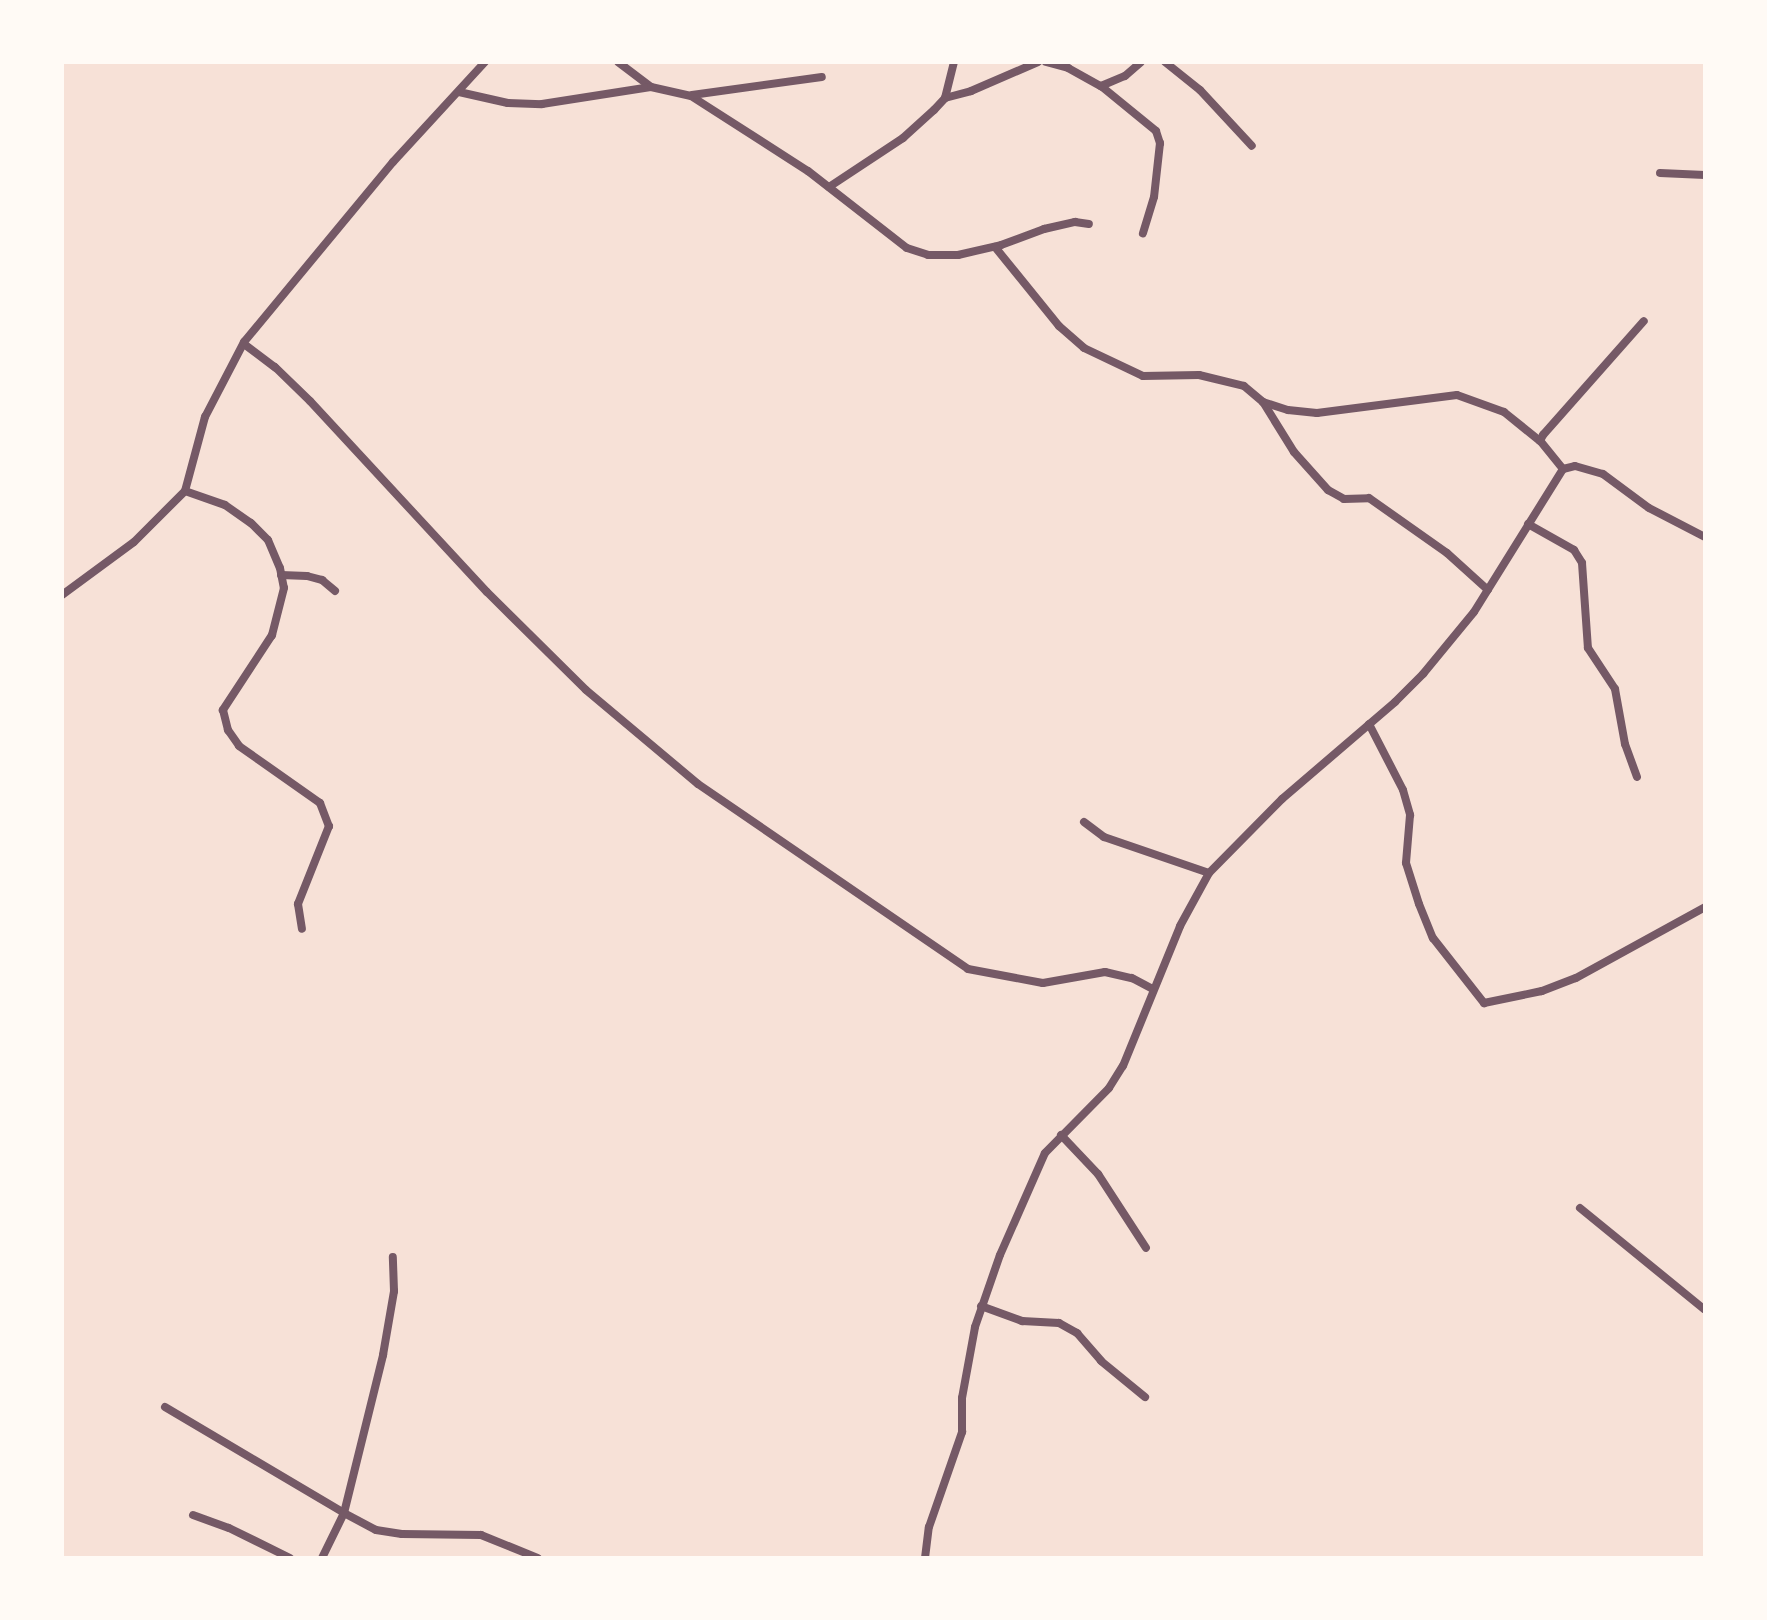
<!DOCTYPE html>
<html>
<head>
<meta charset="utf-8">
<style>
	body { margin:0 }
	#map { position:relative; width:1767px; height:1620px; overflow:hidden; background:#f7e1d7; font-family:"PT Serif",serif }
	div>[style] { position:absolute }
	.minor>* { height:8px; margin:-4px; padding:0 4px; transform-origin:4px; border-radius:4px; background:#755966 }
	span { translate:-50% -50%; white-space:nowrap; text-align:center; line-height:1.15; -webkit-text-stroke:8px #fffaf5; paint-order:stroke }
	.frame { position:absolute; inset:0; border:64px solid #fffaf5; pointer-events:none }
</style>
</head>
<body>
<div id="map">
	<div class="minor">
		<i style="left:618px;top:62px;width:41px;rotate:37.1deg"></i>
		<i style="left:1046px;top:62px;width:23px;rotate:15deg"></i>
		<i style="left:1068px;top:68px;width:38px;rotate:29deg"></i>
		<i style="left:1101px;top:86px;width:71px;rotate:39.3deg"></i>
		<i style="left:1156px;top:131px;width:13px;rotate:72deg"></i>
		<i style="left:1160px;top:143px;width:54px;rotate:96.3deg"></i>
		<i style="left:1154px;top:197px;width:38px;rotate:107deg"></i>
		<i style="left:1165px;top:62px;width:45px;rotate:38.7deg"></i>
		<i style="left:1200px;top:90px;width:76px;rotate:47.1deg"></i>
		<i style="left:1101px;top:86px;width:26px;rotate:-23deg"></i>
		<i style="left:1125px;top:76px;width:21px;rotate:-41deg"></i>
		<i style="left:459px;top:92px;width:50px;rotate:12.7deg"></i>
		<i style="left:508px;top:103px;width:34px;rotate:2deg"></i>
		<i style="left:542px;top:104px;width:110px;rotate:-8.9deg"></i>
		<i style="left:651px;top:87px;width:41px;rotate:12.7deg"></i>
		<i style="left:691px;top:96px;width:139px;rotate:32.7deg"></i>
		<i style="left:808px;top:171px;width:125px;rotate:37.9deg"></i>
		<i style="left:907px;top:248px;width:22px;rotate:18deg"></i>
		<i style="left:928px;top:255px;width:30px"></i>
		<i style="left:958px;top:255px;width:44px;rotate:-13.1deg"></i>
		<i style="left:1001px;top:245px;width:46px;rotate:-20.4deg"></i>
		<i style="left:1044px;top:229px;width:32px;rotate:-13deg"></i>
		<i style="left:1075px;top:222px;width:14px;rotate:8deg"></i>
		<i style="left:692px;top:95px;width:131px;rotate:-7.9deg"></i>
		<i style="left:945px;top:98px;width:27px;rotate:-15deg"></i>
		<i style="left:971px;top:91px;width:73px;rotate:-23.4deg"></i>
		<i style="left:1660px;top:173px;width:45px;rotate:2.5deg"></i>
		<i style="left:829px;top:187px;width:89px;rotate:-33.5deg"></i>
		<i style="left:903px;top:138px;width:42px;rotate:-42.1deg"></i>
		<i style="left:934px;top:110px;width:16px;rotate:-47deg"></i>
		<i style="left:945px;top:98px;width:37px;rotate:-76deg"></i>
		<i style="left:995px;top:247px;width:102px;rotate:51deg"></i>
		<i style="left:1059px;top:326px;width:33px;rotate:41deg"></i>
		<i style="left:1084px;top:348px;width:65px;rotate:25.4deg"></i>
		<i style="left:1143px;top:376px;width:56px;rotate:-1deg"></i>
		<i style="left:1199px;top:375px;width:46px;rotate:13.7deg"></i>
		<i style="left:1244px;top:386px;width:25px;rotate:40deg"></i>
		<i style="left:1263px;top:402px;width:59px;rotate:58.2deg"></i>
		<i style="left:1294px;top:452px;width:51px;rotate:48.2deg"></i>
		<i style="left:1328px;top:490px;width:18px;rotate:29deg"></i>
		<i style="left:1344px;top:499px;width:25px;rotate:-2deg"></i>
		<i style="left:1369px;top:498px;width:95px;rotate:35.2deg"></i>
		<i style="left:1447px;top:553px;width:55px;rotate:42.1deg"></i>
		<i style="left:244px;top:344px;width:39px;rotate:37deg"></i>
		<i style="left:275px;top:367px;width:49px;rotate:44.2deg"></i>
		<i style="left:310px;top:401px;width:260px;rotate:47.2deg"></i>
		<i style="left:487px;top:592px;width:139px;rotate:44.7deg"></i>
		<i style="left:586px;top:690px;width:146px;rotate:40deg"></i>
		<i style="left:698px;top:784px;width:327px;rotate:34.4deg"></i>
		<i style="left:968px;top:969px;width:76px;rotate:10.6deg"></i>
		<i style="left:1043px;top:983px;width:63px;rotate:-10.1deg"></i>
		<i style="left:1105px;top:972px;width:28px;rotate:13deg"></i>
		<i style="left:1132px;top:978px;width:24px;rotate:28deg"></i>
		<i style="left:1263px;top:402px;width:26px;rotate:18deg"></i>
		<i style="left:1288px;top:410px;width:29px;rotate:6deg"></i>
		<i style="left:1317px;top:413px;width:141px;rotate:-7.3deg"></i>
		<i style="left:1457px;top:395px;width:50px;rotate:19.9deg"></i>
		<i style="left:1504px;top:412px;width:46px;rotate:38.9deg"></i>
		<i style="left:1563px;top:469px;width:36px;rotate:-129deg"></i>
		<i style="left:1540px;top:441px;width:7px;rotate:-63deg"></i>
		<i style="left:1543px;top:435px;width:152px;rotate:-48.5deg"></i>
		<i style="left:185px;top:491px;width:42px;rotate:19.3deg"></i>
		<i style="left:225px;top:505px;width:32px;rotate:35deg"></i>
		<i style="left:251px;top:523px;width:24px;rotate:45deg"></i>
		<i style="left:268px;top:540px;width:30px;rotate:67deg"></i>
		<i style="left:280px;top:568px;width:20px;rotate:79deg"></i>
		<i style="left:284px;top:588px;width:49px;rotate:104.3deg"></i>
		<i style="left:272px;top:635px;width:90px;rotate:123.2deg"></i>
		<i style="left:223px;top:710px;width:21px;rotate:76deg"></i>
		<i style="left:228px;top:730px;width:19px;rotate:55deg"></i>
		<i style="left:239px;top:746px;width:99px;rotate:35.1deg"></i>
		<i style="left:320px;top:803px;width:25px;rotate:69deg"></i>
		<i style="left:329px;top:826px;width:84px;rotate:111.7deg"></i>
		<i style="left:298px;top:904px;width:25px;rotate:81deg"></i>
		<i style="left:1528px;top:524px;width:53px;rotate:29.5deg"></i>
		<i style="left:1574px;top:550px;width:15px;rotate:58deg"></i>
		<i style="left:1582px;top:563px;width:85px;rotate:86deg"></i>
		<i style="left:1588px;top:648px;width:49px;rotate:56.6deg"></i>
		<i style="left:1615px;top:689px;width:56px;rotate:79.7deg"></i>
		<i style="left:1625px;top:744px;width:35px;rotate:70deg"></i>
		<i style="left:281px;top:575px;width:26px;rotate:2deg"></i>
		<i style="left:307px;top:576px;width:16px;rotate:15deg"></i>
		<i style="left:322px;top:580px;width:17px;rotate:40deg"></i>
		<i style="left:62px;top:595px;width:89px;rotate:-36.4deg"></i>
		<i style="left:134px;top:542px;width:72px;rotate:-45deg"></i>
		<i style="left:185px;top:491px;width:77px;rotate:-74.9deg"></i>
		<i style="left:205px;top:417px;width:85px;rotate:-62.5deg"></i>
		<i style="left:244px;top:342px;width:234px;rotate:-50.4deg"></i>
		<i style="left:393px;top:162px;width:136px;rotate:-47.4deg"></i>
		<i style="left:1369px;top:724px;width:74px;rotate:62.7deg"></i>
		<i style="left:1403px;top:790px;width:26px;rotate:74deg"></i>
		<i style="left:1410px;top:815px;width:48px;rotate:94.8deg"></i>
		<i style="left:1406px;top:863px;width:43px;rotate:72.4deg"></i>
		<i style="left:1419px;top:904px;width:37px;rotate:68deg"></i>
		<i style="left:1433px;top:938px;width:83px;rotate:51.9deg"></i>
		<i style="left:1484px;top:1003px;width:59px;rotate:-11.7deg"></i>
		<i style="left:1542px;top:991px;width:36px;rotate:-21deg"></i>
		<i style="left:1576px;top:978px;width:147px;rotate:-28.8deg"></i>
		<i style="left:1084px;top:822px;width:25px;rotate:37deg"></i>
		<i style="left:1104px;top:837px;width:111px;rotate:18.9deg"></i>
		<i style="left:1061px;top:1135px;width:54px;rotate:46.5deg"></i>
		<i style="left:1098px;top:1174px;width:88px;rotate:57deg"></i>
		<i style="left:1580px;top:1208px;width:161px;rotate:39.2deg"></i>
		<i style="left:981px;top:1306px;width:44px;rotate:20.1deg"></i>
		<i style="left:1022px;top:1321px;width:37px;rotate:3deg"></i>
		<i style="left:1059px;top:1323px;width:21px;rotate:29deg"></i>
		<i style="left:1077px;top:1333px;width:37px;rotate:49deg"></i>
		<i style="left:1101px;top:1361px;width:57px;rotate:39.3deg"></i>
		<i style="left:165px;top:1407px;width:208px;rotate:30.6deg"></i>
		<i style="left:344px;top:1513px;width:163px;rotate:-76.1deg"></i>
		<i style="left:383px;top:1355px;width:65px;rotate:-80.2deg"></i>
		<i style="left:394px;top:1291px;width:34px;rotate:-92deg"></i>
		<i style="left:193px;top:1515px;width:38px;rotate:20deg"></i>
		<i style="left:229px;top:1528px;width:68px;rotate:26.2deg"></i>
		<i style="left:322px;top:1558px;width:50px;rotate:-63.9deg"></i>
		<i style="left:344px;top:1513px;width:36px;rotate:28deg"></i>
		<i style="left:376px;top:1530px;width:26px;rotate:9deg"></i>
		<i style="left:402px;top:1534px;width:79px;rotate:0.7deg"></i>
		<i style="left:481px;top:1535px;width:61px;rotate:22deg"></i>
		<i style="left:925px;top:1558px;width:31px;rotate:-83deg"></i>
		<i style="left:929px;top:1527px;width:101px;rotate:-70.8deg"></i>
		<i style="left:962px;top:1432px;width:34px;rotate:-90deg"></i>
		<i style="left:962px;top:1398px;width:72px;rotate:-79.6deg"></i>
		<i style="left:975px;top:1327px;width:76px;rotate:-70.9deg"></i>
		<i style="left:1000px;top:1255px;width:111px;rotate:-66.2deg"></i>
		<i style="left:1045px;top:1153px;width:91px;rotate:-45.4deg"></i>
		<i style="left:1109px;top:1088px;width:26px;rotate:-58deg"></i>
		<i style="left:1123px;top:1066px;width:151px;rotate:-67.8deg"></i>
		<i style="left:1180px;top:926px;width:60px;rotate:-61.3deg"></i>
		<i style="left:1209px;top:873px;width:104px;rotate:-45.4deg"></i>
		<i style="left:1282px;top:799px;width:149px;rotate:-40.6deg"></i>
		<i style="left:1395px;top:702px;width:40px;rotate:-45deg"></i>
		<i style="left:1423px;top:674px;width:80px;rotate:-50.6deg"></i>
		<i style="left:1474px;top:612px;width:168px;rotate:-58.1deg"></i>
		<i style="left:1563px;top:469px;width:12px;rotate:-14deg"></i>
		<i style="left:1575px;top:466px;width:29px;rotate:16deg"></i>
		<i style="left:1603px;top:474px;width:57px;rotate:36.5deg"></i>
		<i style="left:1649px;top:508px;width:63px;rotate:27.4deg"></i>
	</div>
	<div class="frame"></div>
</div>
</body>
</html>
